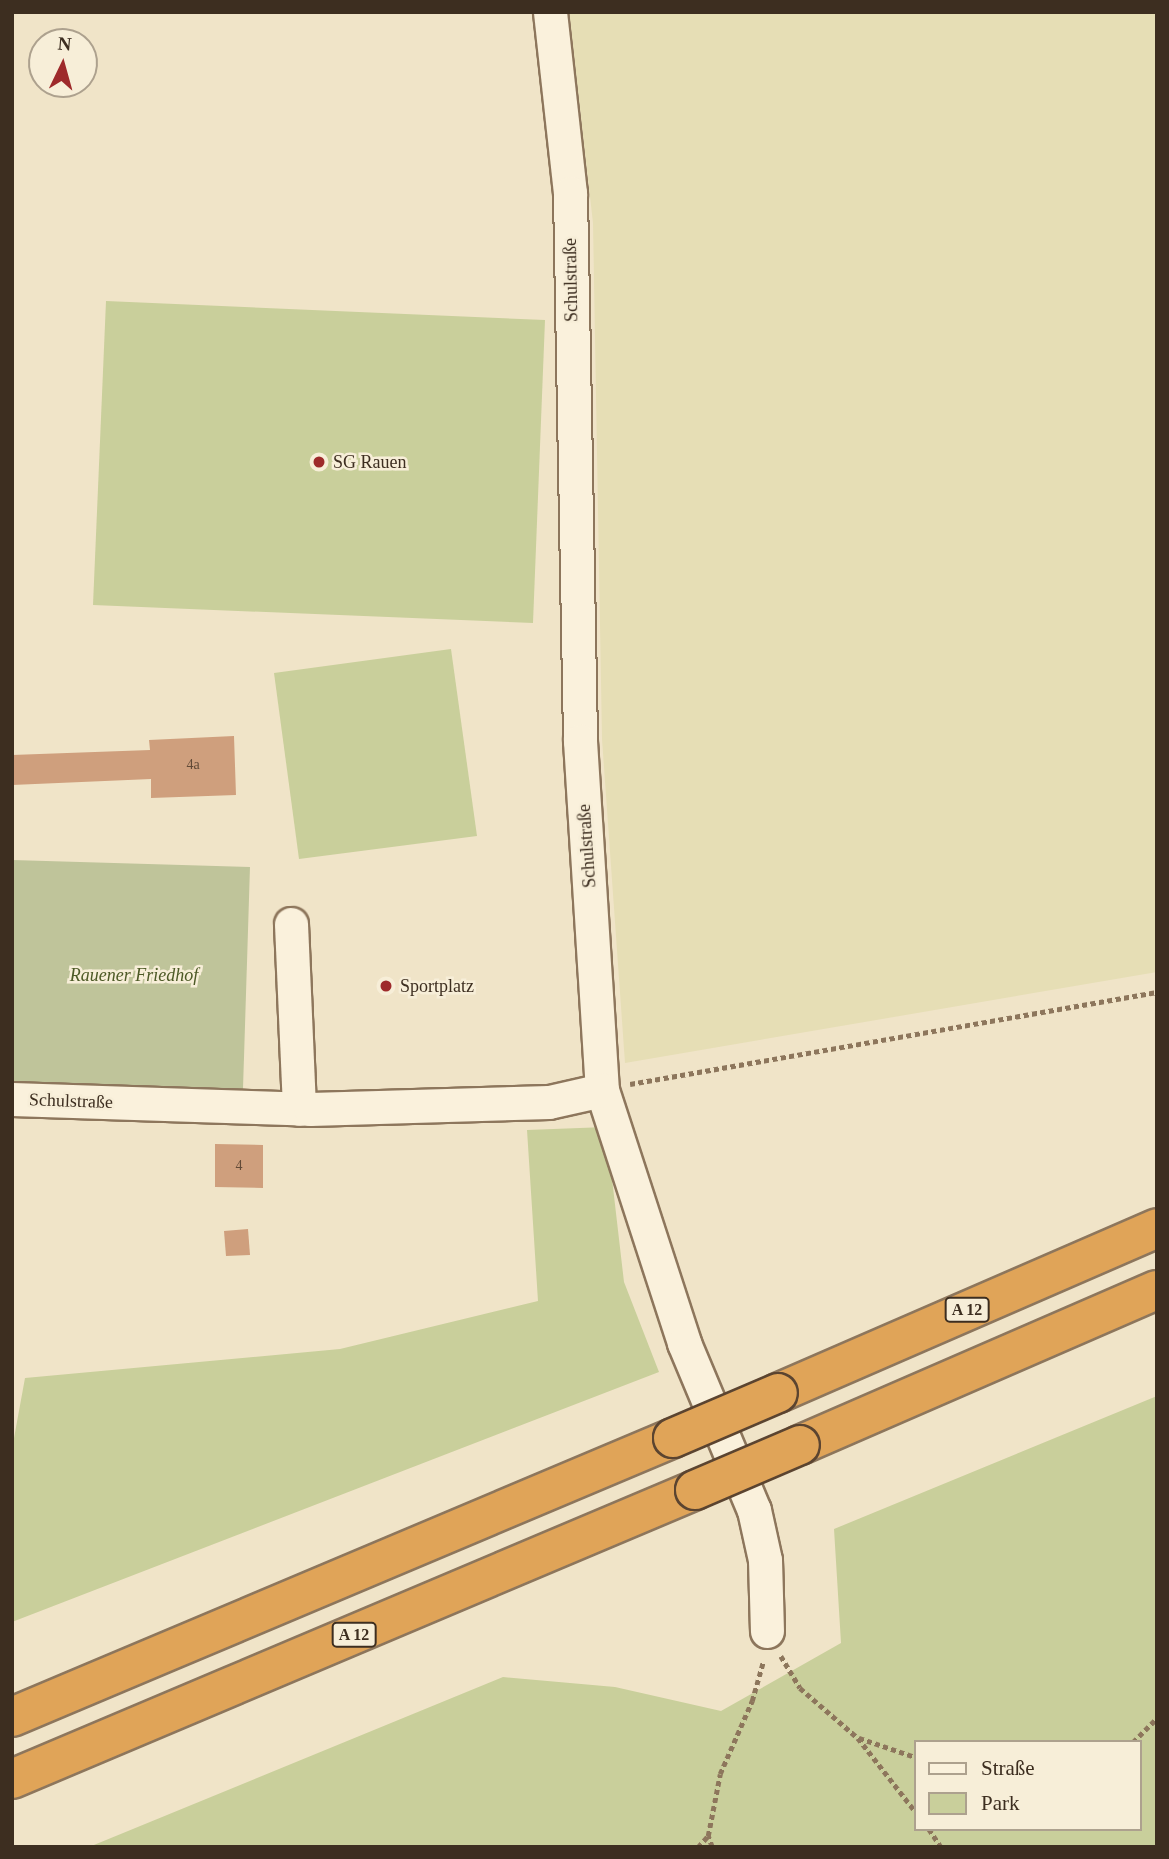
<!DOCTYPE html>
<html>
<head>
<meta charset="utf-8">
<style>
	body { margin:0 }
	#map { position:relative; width:1169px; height:1859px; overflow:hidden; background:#f0e4c8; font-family:Georgia,serif }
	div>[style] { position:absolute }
	.farmland>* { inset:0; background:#e6deb5 }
	.green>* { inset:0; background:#c9cf9b }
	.cemetery>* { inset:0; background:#bfc49a }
	.building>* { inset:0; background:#cf9f7d }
	.path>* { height:4.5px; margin-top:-2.25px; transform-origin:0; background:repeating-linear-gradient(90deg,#8d765c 0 5px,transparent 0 8.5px) }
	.roads { filter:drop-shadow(2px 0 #8d765c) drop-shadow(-2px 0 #8d765c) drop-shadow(0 2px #8d765c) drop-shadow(0 -2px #8d765c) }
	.minor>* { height:33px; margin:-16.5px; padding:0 16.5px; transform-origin:16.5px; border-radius:16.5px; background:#faf1dc }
	.highway>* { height:38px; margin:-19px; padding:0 19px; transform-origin:19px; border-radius:19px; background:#e0a458 }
	.bridges { filter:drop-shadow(2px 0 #5b4430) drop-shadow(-2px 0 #5b4430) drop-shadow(0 2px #5b4430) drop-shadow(0 -2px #5b4430) }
	.highway-bridge>* { height:38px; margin:-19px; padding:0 19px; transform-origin:19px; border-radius:19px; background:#e0a458 }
	.dots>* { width:19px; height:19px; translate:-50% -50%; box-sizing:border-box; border:4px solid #f7eed8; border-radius:50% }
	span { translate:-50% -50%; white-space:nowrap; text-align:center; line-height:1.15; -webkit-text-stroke:5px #f7eed8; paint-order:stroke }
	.number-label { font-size:14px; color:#624a37 }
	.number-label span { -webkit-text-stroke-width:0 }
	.shield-label span { padding:2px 5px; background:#f7eed8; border:2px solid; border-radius:5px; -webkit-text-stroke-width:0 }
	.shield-label { font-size:16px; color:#3d2e20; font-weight:700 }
	.street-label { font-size:18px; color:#3d2e20 }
	.poi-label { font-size:18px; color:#3d2e20 }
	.left { translate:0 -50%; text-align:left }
	.park-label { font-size:18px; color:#4d5a26; font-style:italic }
	.frame { position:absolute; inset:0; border:14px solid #3d2e20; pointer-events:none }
	.legend { position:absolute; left:914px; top:1740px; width:228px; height:91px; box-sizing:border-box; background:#f7eed8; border:2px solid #ada18e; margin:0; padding:9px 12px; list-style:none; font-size:21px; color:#3d2e20 }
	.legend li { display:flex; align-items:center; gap:14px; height:35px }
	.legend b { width:35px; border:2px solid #ada18e }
	.north { position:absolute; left:28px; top:28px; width:70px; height:70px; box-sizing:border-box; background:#f7eed8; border:2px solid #ada18e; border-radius:50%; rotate:5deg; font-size:19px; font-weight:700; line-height:28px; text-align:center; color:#3d2e20 }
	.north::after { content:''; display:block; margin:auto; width:24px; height:32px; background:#9e2a2b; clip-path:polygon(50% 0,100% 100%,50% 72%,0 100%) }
</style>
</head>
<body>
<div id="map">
	<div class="farmland">
		<i style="clip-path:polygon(569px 12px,1157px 12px,1157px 972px,625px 1063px,602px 739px,593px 223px)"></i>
	</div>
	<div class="green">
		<i style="clip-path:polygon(106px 301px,545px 320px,533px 623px,93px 605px)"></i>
		<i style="clip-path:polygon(451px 649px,477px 836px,299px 859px,274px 673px)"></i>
		<i style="clip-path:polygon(606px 1127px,624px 1282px,659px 1372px,12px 1622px,12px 1449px,25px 1378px,340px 1349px,538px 1301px,527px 1130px)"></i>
		<i style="clip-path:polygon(evenodd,1157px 1396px,1157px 1847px,89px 1847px,503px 1677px,615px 1687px,721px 1711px,841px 1643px,834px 1529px,1157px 1396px,915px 1742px,1139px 1742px,1139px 1829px,915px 1829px,915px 1742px)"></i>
	</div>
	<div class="cemetery">
		<i style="clip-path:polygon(12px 860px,250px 867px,243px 1089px,12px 1084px)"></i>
	</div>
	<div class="building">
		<i style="clip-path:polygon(234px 736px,236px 795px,151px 798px,151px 779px,12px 785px,12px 755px,150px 750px,149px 740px)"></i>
		<i style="clip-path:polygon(215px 1144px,263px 1145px,263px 1188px,215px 1187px)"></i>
		<i style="clip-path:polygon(248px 1229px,250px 1255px,226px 1256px,224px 1231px)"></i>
	</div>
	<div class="path">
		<i style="left:630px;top:1084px;width:535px;rotate:-9.9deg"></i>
		<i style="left:781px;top:1656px;width:37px;rotate:59deg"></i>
		<i style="left:800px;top:1688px;width:77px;rotate:40.8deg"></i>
		<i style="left:858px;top:1738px;width:93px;rotate:52deg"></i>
		<i style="left:859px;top:1738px;width:59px;rotate:18.7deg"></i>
		<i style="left:1133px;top:1742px;width:34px;rotate:-45deg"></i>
		<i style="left:929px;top:1829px;width:22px;rotate:56deg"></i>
		<i style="left:698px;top:1847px;width:15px;rotate:-48deg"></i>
		<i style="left:712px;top:1847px;width:12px;rotate:-110deg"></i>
		<i style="left:708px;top:1836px;width:63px;rotate:-79deg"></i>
		<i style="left:720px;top:1774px;width:80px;rotate:-66.3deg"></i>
		<i style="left:752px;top:1701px;width:41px;rotate:-74.2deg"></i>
	</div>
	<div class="roads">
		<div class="minor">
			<i style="left:550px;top:12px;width:182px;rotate:83.7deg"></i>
			<i style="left:570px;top:193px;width:548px;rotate:88.95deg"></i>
			<i style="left:580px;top:741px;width:350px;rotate:86.4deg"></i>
			<i style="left:602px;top:1090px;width:266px;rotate:72deg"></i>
			<i style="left:684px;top:1343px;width:181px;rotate:67.3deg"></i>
			<i style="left:754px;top:1510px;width:51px;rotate:77.6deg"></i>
			<i style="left:765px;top:1560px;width:71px;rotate:88.4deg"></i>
			<i style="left:291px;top:924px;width:185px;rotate:87.5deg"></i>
			<i style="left:12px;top:1099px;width:298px;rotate:1.9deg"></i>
			<i style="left:310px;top:1109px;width:239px;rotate:-1.7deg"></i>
			<i style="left:549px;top:1102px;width:54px;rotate:-12.8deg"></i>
		</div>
		<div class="highway">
			<i style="left:778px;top:1393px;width:413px;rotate:-23.5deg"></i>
			<i style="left:800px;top:1445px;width:389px;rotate:-23.5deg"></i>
			<i style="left:12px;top:1717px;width:717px;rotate:-22.88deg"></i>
			<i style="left:12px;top:1779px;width:742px;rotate:-22.93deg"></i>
		</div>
	</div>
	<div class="bridges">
		<div class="highway-bridge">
			<i style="left:673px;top:1438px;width:114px;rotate:-23.2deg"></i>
			<i style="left:695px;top:1490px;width:114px;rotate:-23.2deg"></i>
		</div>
	</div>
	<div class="dots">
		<i style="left:319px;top:462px;background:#9e2a2b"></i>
		<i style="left:386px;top:986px;background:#9e2a2b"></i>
	</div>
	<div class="number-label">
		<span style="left:193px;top:765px">4a</span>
		<span style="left:239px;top:1166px">4</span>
	</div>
	<div class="shield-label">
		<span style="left:967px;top:1310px">A 12</span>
		<span style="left:354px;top:1635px">A 12</span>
	</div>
	<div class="street-label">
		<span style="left:571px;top:280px;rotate:-91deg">Schulstraße</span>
		<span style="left:587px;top:846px;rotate:-94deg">Schulstraße</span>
		<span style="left:71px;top:1101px;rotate:2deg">Schulstraße</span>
	</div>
	<div class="poi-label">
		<span class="left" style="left:333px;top:462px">SG Rauen</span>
		<span class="left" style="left:400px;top:986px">Sportplatz</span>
	</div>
	<div class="park-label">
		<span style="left:134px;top:975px">Rauener Friedhof</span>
	</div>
	<div class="frame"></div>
	<ul class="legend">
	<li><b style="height:9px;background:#faf1dc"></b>Straße</li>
	<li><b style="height:19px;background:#c9cf9b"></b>Park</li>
	</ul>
	<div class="north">N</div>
</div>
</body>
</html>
